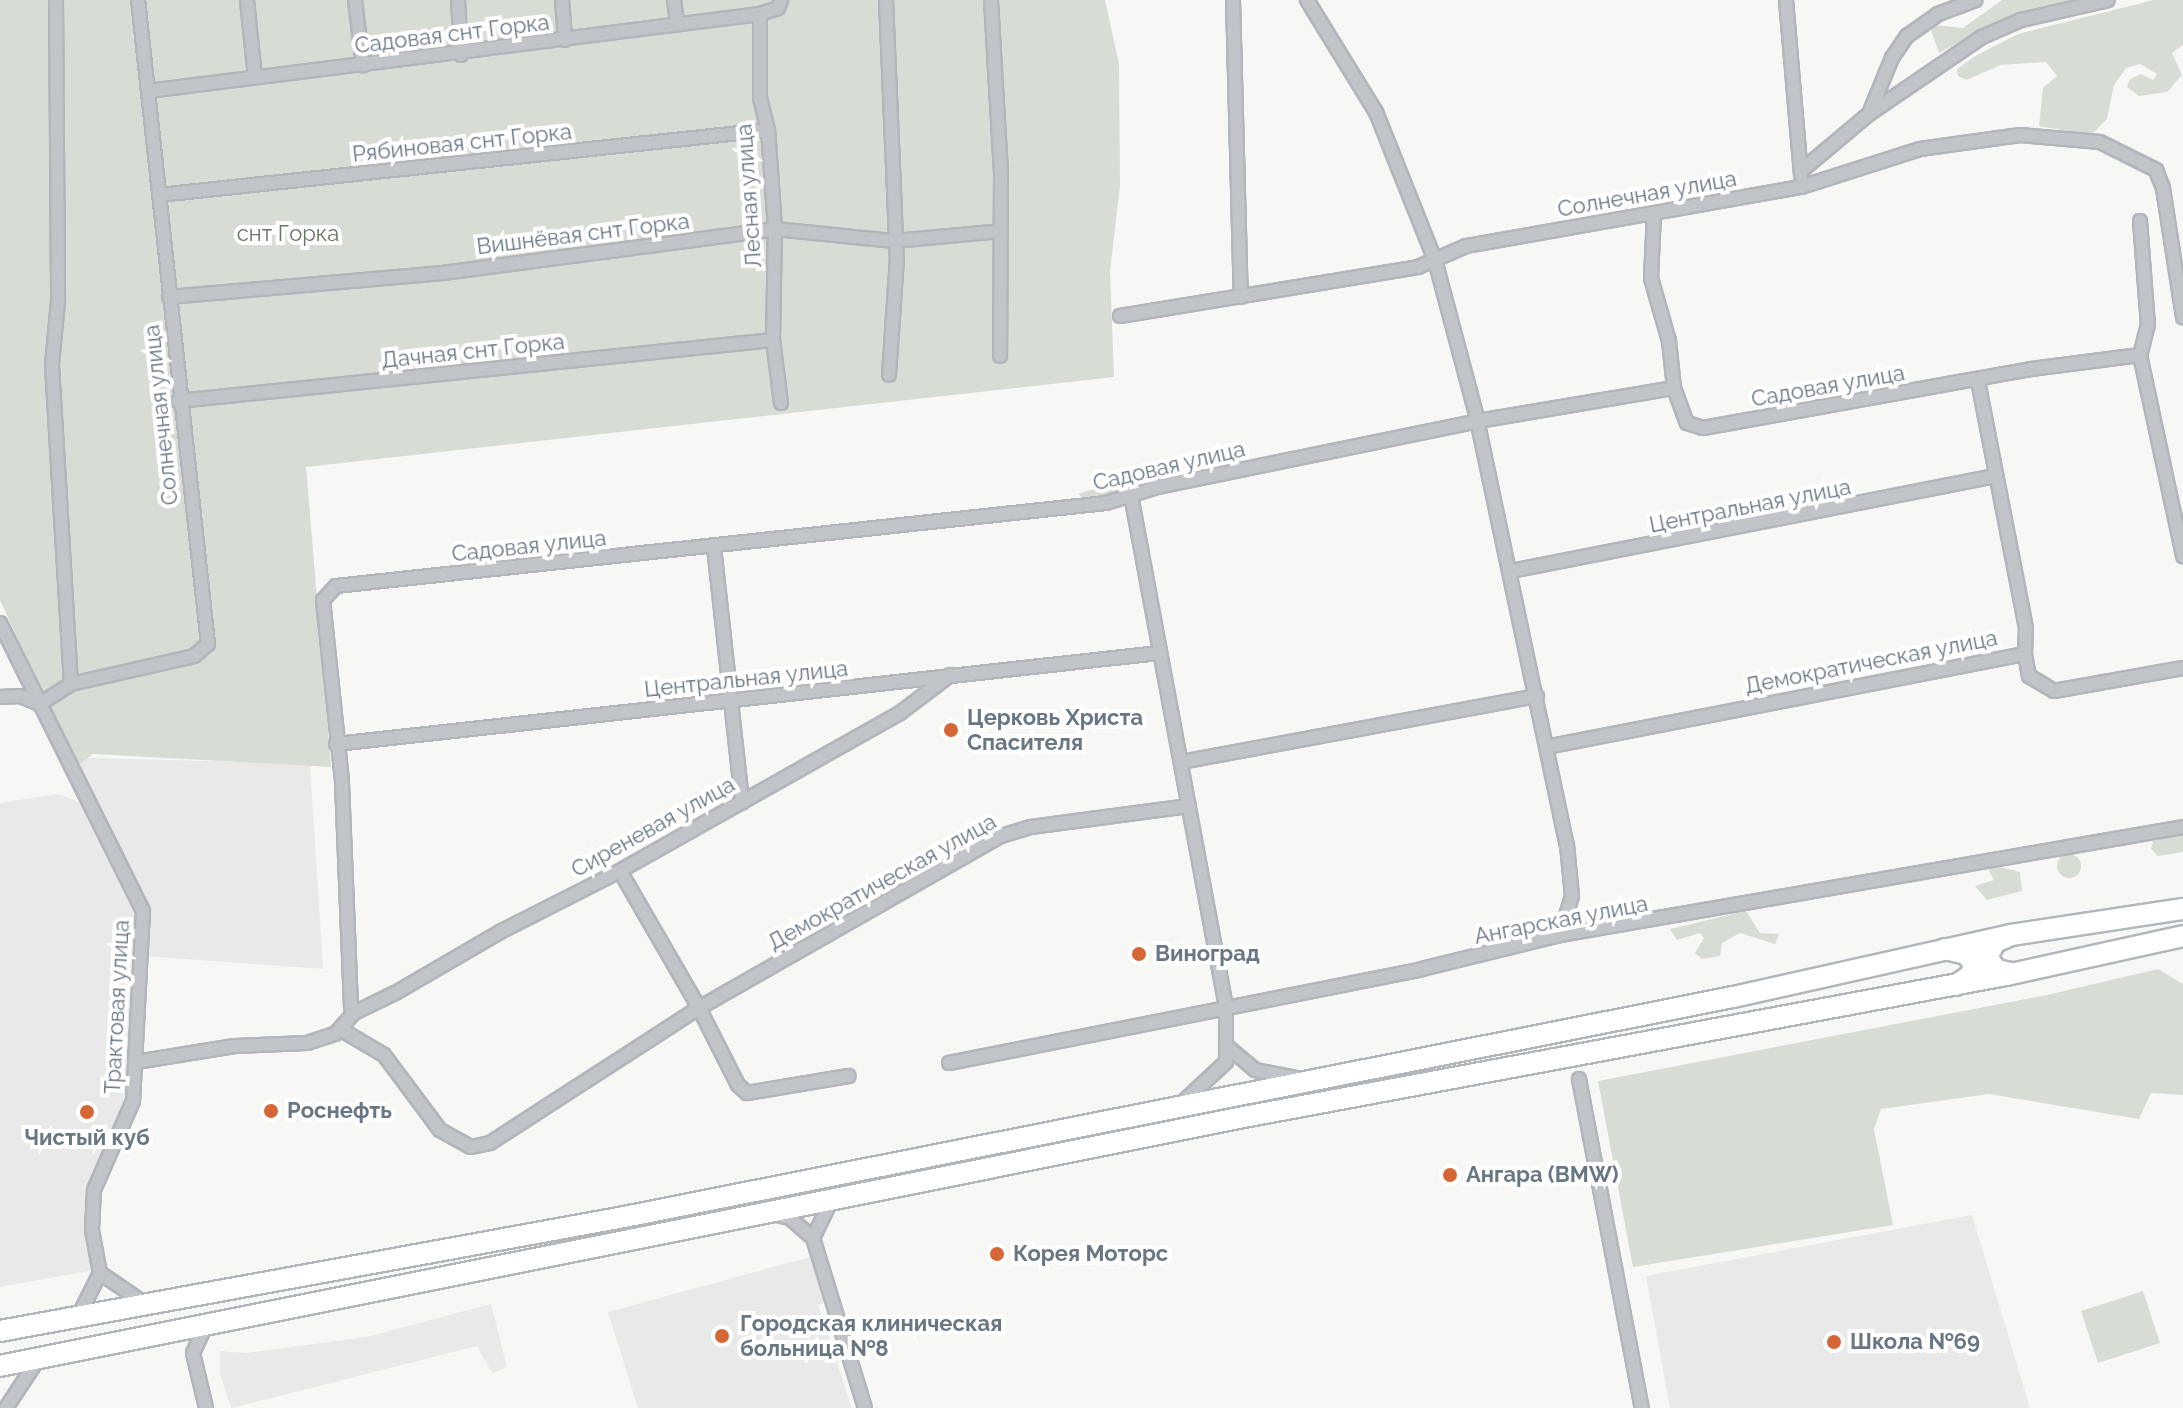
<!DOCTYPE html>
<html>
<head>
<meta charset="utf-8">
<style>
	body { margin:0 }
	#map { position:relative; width:2183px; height:1408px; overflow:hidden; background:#f7f8f5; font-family:Raleway,sans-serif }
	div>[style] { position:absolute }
	.built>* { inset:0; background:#e8e9e8 }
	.green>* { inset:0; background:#d7dcd5 }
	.round { border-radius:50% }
	.roads { filter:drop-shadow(2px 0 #b2b6bb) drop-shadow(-2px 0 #b2b6bb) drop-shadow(0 2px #b2b6bb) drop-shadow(0 -2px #b2b6bb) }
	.street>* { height:12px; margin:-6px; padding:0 6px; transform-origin:6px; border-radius:6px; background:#c1c4c8 }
	.primary>* { height:20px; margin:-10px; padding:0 10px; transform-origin:10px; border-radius:10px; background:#fff }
	.dots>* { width:22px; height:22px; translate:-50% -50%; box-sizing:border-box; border:4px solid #fff; border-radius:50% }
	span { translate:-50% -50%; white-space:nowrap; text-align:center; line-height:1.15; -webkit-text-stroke:8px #fff; paint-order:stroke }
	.street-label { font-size:22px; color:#697684 }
	.park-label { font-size:22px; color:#667763 }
	.poi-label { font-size:22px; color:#697684; font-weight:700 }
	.left { translate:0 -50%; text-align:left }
</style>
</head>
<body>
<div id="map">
	<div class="built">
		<i style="clip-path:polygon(64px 757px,310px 764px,323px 969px,144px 956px,133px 1101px,94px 1190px,99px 1269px,0 1287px,0 803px,58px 794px,87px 805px)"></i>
		<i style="clip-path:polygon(1972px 1215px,2030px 1408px,1670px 1408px,1646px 1276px)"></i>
		<i style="clip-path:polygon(810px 1257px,824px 1303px,818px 1305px,852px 1408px,638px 1408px,608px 1312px)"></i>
		<i style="clip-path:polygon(491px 1304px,507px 1367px,492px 1373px,477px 1346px,231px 1408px,220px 1374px,220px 1351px,247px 1353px,367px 1337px)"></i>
	</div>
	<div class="green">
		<i style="clip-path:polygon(0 0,1105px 0,1119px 64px,1120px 186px,1110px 271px,1114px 377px,306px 467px,331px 767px,93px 754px,76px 767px,0 600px)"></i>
		<i style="clip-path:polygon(2002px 0,2076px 0,1996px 22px,1939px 53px,1931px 30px,1935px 25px,1963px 28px)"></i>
		<i style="clip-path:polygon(2154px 0,2183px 0,2183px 45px,2172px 53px,2182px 75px,2167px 92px,2139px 96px,2127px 87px,2130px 79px,2141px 74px,2153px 80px,2157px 74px,2140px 64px,2126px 68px,2114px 85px,2107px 119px,2091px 135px,2039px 126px,2043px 88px,2057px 76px,2046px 62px,2001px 65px,1966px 80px,1958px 76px,1957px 69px,1977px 55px,2018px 34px)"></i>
		<i style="clip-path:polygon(1117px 482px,1121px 485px,1115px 494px,1086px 499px,1078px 494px)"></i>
		<i style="clip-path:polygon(2183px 832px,2183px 852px,2158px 856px,2151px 849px,2153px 841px)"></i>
		<i class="round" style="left:2057px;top:854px;width:24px;height:24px"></i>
		<i style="clip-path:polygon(1992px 865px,2020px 872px,2022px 891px,1987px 900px,1975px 886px,1994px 880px,1989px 871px)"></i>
		<i style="clip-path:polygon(1746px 911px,1760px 933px,1779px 934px,1775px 944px,1740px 933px,1722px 943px,1720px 956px,1702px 959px,1695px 953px,1704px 938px,1700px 933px,1677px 940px,1670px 929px)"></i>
		<i style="clip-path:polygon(2158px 969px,2183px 984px,2183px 1095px,2151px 1093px,2139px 1119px,1989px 1094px,1881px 1109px,1874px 1129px,1893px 1225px,1633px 1267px,1598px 1081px,2047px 995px)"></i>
		<i style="clip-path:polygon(2143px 1291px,2160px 1343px,2098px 1363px,2081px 1311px)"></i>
	</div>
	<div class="roads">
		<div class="street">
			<i style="left:56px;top:0;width:301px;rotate:89.6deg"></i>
			<i style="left:58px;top:301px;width:64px;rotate:95.4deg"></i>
			<i style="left:52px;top:365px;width:320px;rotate:86.6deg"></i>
			<i style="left:247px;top:0;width:77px;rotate:84.1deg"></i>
			<i style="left:355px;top:0;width:66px;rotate:83.1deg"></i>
			<i style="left:458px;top:0;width:55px;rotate:86.9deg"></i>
			<i style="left:562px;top:0;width:40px;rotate:85.7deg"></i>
			<i style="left:674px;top:0;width:21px;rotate:82deg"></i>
			<i style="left:886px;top:0;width:258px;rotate:87.6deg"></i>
			<i style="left:897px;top:258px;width:117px;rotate:93.9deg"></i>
			<i style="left:991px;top:0;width:176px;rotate:86.7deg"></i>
			<i style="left:1001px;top:176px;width:180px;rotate:90.3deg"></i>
			<i style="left:1233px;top:0;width:297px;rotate:88.5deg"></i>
			<i style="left:1307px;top:0;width:132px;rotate:58.4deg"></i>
			<i style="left:1376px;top:112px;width:159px;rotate:68.3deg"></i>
			<i style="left:1435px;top:260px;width:155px;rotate:75.1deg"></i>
			<i style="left:1475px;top:410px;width:445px;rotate:78.1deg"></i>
			<i style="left:1567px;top:845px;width:51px;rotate:84.4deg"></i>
			<i style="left:1572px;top:896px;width:41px;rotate:107.1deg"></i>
			<i style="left:1786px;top:0;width:177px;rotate:85.1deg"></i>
			<i style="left:148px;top:91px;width:617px;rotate:-7.17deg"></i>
			<i style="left:1869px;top:114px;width:61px;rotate:-67.7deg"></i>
			<i style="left:1892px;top:58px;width:27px;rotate:-56deg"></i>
			<i style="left:1907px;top:36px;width:38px;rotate:-35deg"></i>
			<i style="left:1938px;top:14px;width:40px;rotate:-20.2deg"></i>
			<i style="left:1801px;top:171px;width:89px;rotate:-40deg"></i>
			<i style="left:1869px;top:114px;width:137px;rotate:-34.3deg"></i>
			<i style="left:1982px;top:37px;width:43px;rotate:-23.6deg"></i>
			<i style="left:2021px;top:20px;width:89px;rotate:-12.9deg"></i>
			<i style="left:159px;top:195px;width:612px;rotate:-6.09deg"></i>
			<i style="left:1654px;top:214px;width:64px;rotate:92.7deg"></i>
			<i style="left:1651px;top:278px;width:66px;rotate:74.1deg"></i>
			<i style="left:1669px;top:341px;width:47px;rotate:83.9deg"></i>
			<i style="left:2140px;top:221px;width:103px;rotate:85.6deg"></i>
			<i style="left:2148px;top:324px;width:32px;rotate:104deg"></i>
			<i style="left:2140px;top:355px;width:206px;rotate:77.9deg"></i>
			<i style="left:169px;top:297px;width:275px;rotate:-5deg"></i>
			<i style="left:443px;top:273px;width:335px;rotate:-7.5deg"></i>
			<i style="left:775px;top:229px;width:120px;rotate:5.8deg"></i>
			<i style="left:894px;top:241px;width:107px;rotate:-5.3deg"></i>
			<i style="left:1120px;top:316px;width:302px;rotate:-9.3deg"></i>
			<i style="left:1418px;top:267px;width:52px;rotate:-23.6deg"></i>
			<i style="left:1466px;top:246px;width:340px;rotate:-10deg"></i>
			<i style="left:1801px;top:187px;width:125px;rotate:-17.7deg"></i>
			<i style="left:1920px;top:149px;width:101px;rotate:-8deg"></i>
			<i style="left:2020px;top:135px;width:80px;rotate:5deg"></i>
			<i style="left:2100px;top:142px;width:63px;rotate:26.6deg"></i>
			<i style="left:2156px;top:170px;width:19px;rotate:69deg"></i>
			<i style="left:2163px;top:188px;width:131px;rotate:81.2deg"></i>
			<i style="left:178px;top:401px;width:598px;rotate:-5.85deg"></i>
			<i style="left:781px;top:403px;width:64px;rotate:-97.2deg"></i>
			<i style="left:773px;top:340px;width:111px;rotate:-89deg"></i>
			<i style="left:775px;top:229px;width:99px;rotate:-94deg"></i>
			<i style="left:768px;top:130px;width:32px;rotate:-104deg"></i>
			<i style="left:760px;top:99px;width:85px;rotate:-90deg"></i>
			<i style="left:760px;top:14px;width:19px;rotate:-18deg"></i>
			<i style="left:778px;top:8px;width:9px;rotate:-69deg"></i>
			<i style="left:1131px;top:495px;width:521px;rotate:79.49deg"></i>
			<i style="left:1226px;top:1007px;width:55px;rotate:90deg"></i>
			<i style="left:1226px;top:1062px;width:60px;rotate:137deg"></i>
			<i style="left:714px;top:547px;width:257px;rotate:83.7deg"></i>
			<i style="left:1511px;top:571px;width:494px;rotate:-11.1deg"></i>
			<i style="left:0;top:623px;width:322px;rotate:63.6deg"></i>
			<i style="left:143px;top:911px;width:190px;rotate:93deg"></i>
			<i style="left:133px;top:1101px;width:97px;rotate:113.7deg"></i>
			<i style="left:94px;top:1190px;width:40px;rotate:92.9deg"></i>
			<i style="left:92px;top:1230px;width:44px;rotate:79.5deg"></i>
			<i style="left:2025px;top:654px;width:22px;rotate:80deg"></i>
			<i style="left:2029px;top:676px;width:29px;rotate:31deg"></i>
			<i style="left:2054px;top:691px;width:131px;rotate:-10.1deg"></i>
			<i style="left:950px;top:675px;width:63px;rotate:142.8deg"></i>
			<i style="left:900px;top:713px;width:322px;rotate:150.6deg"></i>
			<i style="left:620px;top:871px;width:135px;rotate:153.1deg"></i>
			<i style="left:500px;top:932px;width:121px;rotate:149.8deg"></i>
			<i style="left:395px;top:993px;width:46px;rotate:154deg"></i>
			<i style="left:354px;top:1013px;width:7px;rotate:-117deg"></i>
			<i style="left:351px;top:1007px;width:226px;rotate:-92.3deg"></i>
			<i style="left:342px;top:781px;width:182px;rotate:-96deg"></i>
			<i style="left:323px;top:600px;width:19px;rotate:-47deg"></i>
			<i style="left:336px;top:586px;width:774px;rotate:-6.15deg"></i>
			<i style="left:1106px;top:503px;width:53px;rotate:-17.4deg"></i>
			<i style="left:1157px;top:487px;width:328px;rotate:-11.6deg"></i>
			<i style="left:1478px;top:421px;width:199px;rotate:-9.6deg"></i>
			<i style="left:1674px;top:388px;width:37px;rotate:70deg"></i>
			<i style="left:1687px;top:423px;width:17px;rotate:17deg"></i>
			<i style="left:1703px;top:428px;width:333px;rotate:-10.2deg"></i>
			<i style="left:2031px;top:369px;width:110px;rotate:-7.3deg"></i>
			<i style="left:0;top:697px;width:20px;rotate:-3deg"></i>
			<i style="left:20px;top:696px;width:22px;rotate:22deg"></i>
			<i style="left:40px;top:704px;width:37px;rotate:-33deg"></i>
			<i style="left:71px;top:684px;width:126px;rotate:-12.8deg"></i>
			<i style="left:194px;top:656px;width:18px;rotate:-41deg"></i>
			<i style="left:208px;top:644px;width:648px;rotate:-96.2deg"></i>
			<i style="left:336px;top:744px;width:828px;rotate:-6.31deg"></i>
			<i style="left:1546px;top:747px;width:488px;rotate:-11deg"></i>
			<i style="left:2025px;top:654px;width:26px;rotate:-88deg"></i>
			<i style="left:2026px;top:628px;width:253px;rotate:-101deg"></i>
			<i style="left:1181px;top:762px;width:362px;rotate:-10.5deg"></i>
			<i style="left:620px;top:871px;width:158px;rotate:60deg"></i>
			<i style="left:699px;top:1008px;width:348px;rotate:-29.7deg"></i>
			<i style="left:1001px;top:836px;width:31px;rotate:-17deg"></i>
			<i style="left:1031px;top:827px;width:159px;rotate:-7.6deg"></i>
			<i style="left:340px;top:1029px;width:51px;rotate:30.6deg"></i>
			<i style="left:384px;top:1055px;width:94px;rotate:53.3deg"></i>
			<i style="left:440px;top:1130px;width:35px;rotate:29deg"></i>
			<i style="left:471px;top:1147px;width:19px;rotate:-12deg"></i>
			<i style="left:490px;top:1143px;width:249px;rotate:-32.9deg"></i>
			<i style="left:699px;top:1008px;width:86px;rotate:63.1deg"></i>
			<i style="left:738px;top:1085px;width:12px;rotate:42deg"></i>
			<i style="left:747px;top:1093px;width:103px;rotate:-9.5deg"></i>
			<i style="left:1229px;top:1048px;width:34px;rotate:40deg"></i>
			<i style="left:1255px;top:1070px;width:43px;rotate:10.8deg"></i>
			<i style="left:136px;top:1062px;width:100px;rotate:-9.2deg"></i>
			<i style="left:235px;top:1046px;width:72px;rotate:-2.4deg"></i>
			<i style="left:307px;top:1043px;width:29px;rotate:-18deg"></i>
			<i style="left:335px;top:1034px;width:28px;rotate:-48deg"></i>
			<i style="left:949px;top:1063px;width:482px;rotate:-11.2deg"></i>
			<i style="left:1422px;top:969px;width:142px;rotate:-13.8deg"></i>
			<i style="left:1560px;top:935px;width:632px;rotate:-9.83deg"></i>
			<i style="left:1579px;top:1079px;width:335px;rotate:79.2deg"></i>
			<i style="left:831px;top:1201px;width:41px;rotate:115.9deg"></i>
			<i style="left:813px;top:1238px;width:178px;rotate:73deg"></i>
			<i style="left:776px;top:1215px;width:14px;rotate:12deg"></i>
			<i style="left:790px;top:1218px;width:30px;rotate:41deg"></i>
			<i style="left:100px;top:1273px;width:53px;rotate:34.3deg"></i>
			<i style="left:78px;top:1317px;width:49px;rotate:-63.4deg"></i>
			<i style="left:206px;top:1325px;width:31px;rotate:115deg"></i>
			<i style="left:193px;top:1353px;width:57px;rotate:76.7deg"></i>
			<i style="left:6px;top:1408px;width:60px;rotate:-56.6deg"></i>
		</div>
		<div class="primary">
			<i style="left:2007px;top:937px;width:13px;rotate:157deg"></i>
			<i style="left:1995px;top:942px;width:17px;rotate:118deg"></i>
			<i style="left:1987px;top:957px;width:16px;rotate:55deg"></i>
			<i style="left:1996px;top:970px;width:16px;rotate:11deg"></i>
			<i style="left:1945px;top:949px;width:22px;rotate:13deg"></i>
			<i style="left:1966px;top:954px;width:13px;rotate:51deg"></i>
			<i style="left:1974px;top:964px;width:11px;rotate:105deg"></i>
			<i style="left:1971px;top:975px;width:18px;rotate:146deg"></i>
			<i style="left:0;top:1331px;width:634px;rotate:-10.35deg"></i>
			<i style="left:624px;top:1217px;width:1131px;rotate:-11.22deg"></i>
			<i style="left:1733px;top:997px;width:285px;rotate:-12.6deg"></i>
			<i style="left:2011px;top:935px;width:174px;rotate:-8.6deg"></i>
			<i style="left:0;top:1366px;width:1274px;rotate:-11.32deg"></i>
			<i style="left:1249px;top:1116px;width:770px;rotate:-10.55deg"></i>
			<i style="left:2006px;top:975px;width:181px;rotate:-12.4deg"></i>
		</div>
	</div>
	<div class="dots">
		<i style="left:951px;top:730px;background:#d76636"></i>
		<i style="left:1139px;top:954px;background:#d76636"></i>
		<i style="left:271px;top:1111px;background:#d76636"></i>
		<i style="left:87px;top:1112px;background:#d76636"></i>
		<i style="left:1450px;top:1175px;background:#d76636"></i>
		<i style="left:997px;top:1254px;background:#d76636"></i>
		<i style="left:722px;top:1336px;background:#d76636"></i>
		<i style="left:1834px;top:1342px;background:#d76636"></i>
	</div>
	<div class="street-label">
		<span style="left:452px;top:34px;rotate:-7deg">Садовая снт Горка</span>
		<span style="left:462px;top:143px;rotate:-6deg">Рябиновая снт Горка</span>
		<span style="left:1647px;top:194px;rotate:-10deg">Солнечная улица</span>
		<span style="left:749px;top:196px;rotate:-94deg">Лесная улица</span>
		<span style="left:583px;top:234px;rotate:-7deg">Вишнёвая снт Горка</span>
		<span style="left:473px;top:351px;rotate:-6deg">Дачная снт Горка</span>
		<span style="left:1828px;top:386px;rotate:-10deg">Садовая улица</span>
		<span style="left:161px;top:415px;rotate:-96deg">Солнечная улица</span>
		<span style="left:1169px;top:466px;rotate:-13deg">Садовая улица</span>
		<span style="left:1750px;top:506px;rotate:-11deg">Центральная улица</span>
		<span style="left:529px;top:546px;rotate:-6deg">Садовая улица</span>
		<span style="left:1871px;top:662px;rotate:-11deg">Демократическая улица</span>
		<span style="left:746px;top:679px;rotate:-6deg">Центральная улица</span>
		<span style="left:653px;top:827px;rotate:-29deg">Сиреневая улица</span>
		<span style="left:882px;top:882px;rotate:-29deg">Демократическая улица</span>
		<span style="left:1561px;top:920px;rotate:-11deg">Ангарская улица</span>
		<span style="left:117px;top:1007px;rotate:-87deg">Трактовая улица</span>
	</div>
	<div class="park-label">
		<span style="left:288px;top:234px">снт Горка</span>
	</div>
	<div class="poi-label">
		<span class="left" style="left:967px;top:730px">Церковь Христа<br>Спасителя</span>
		<span class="left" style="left:1155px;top:954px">Виноград</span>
		<span class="left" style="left:287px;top:1111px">Роснефть</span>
		<span style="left:87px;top:1138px">Чистый куб</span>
		<span class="left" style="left:1466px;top:1175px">Ангара (BMW)</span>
		<span class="left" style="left:1013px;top:1254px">Корея Моторс</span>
		<span class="left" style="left:740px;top:1336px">Городская клиническая<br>больница №8</span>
		<span class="left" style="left:1850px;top:1342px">Школа №69</span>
	</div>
</div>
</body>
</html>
